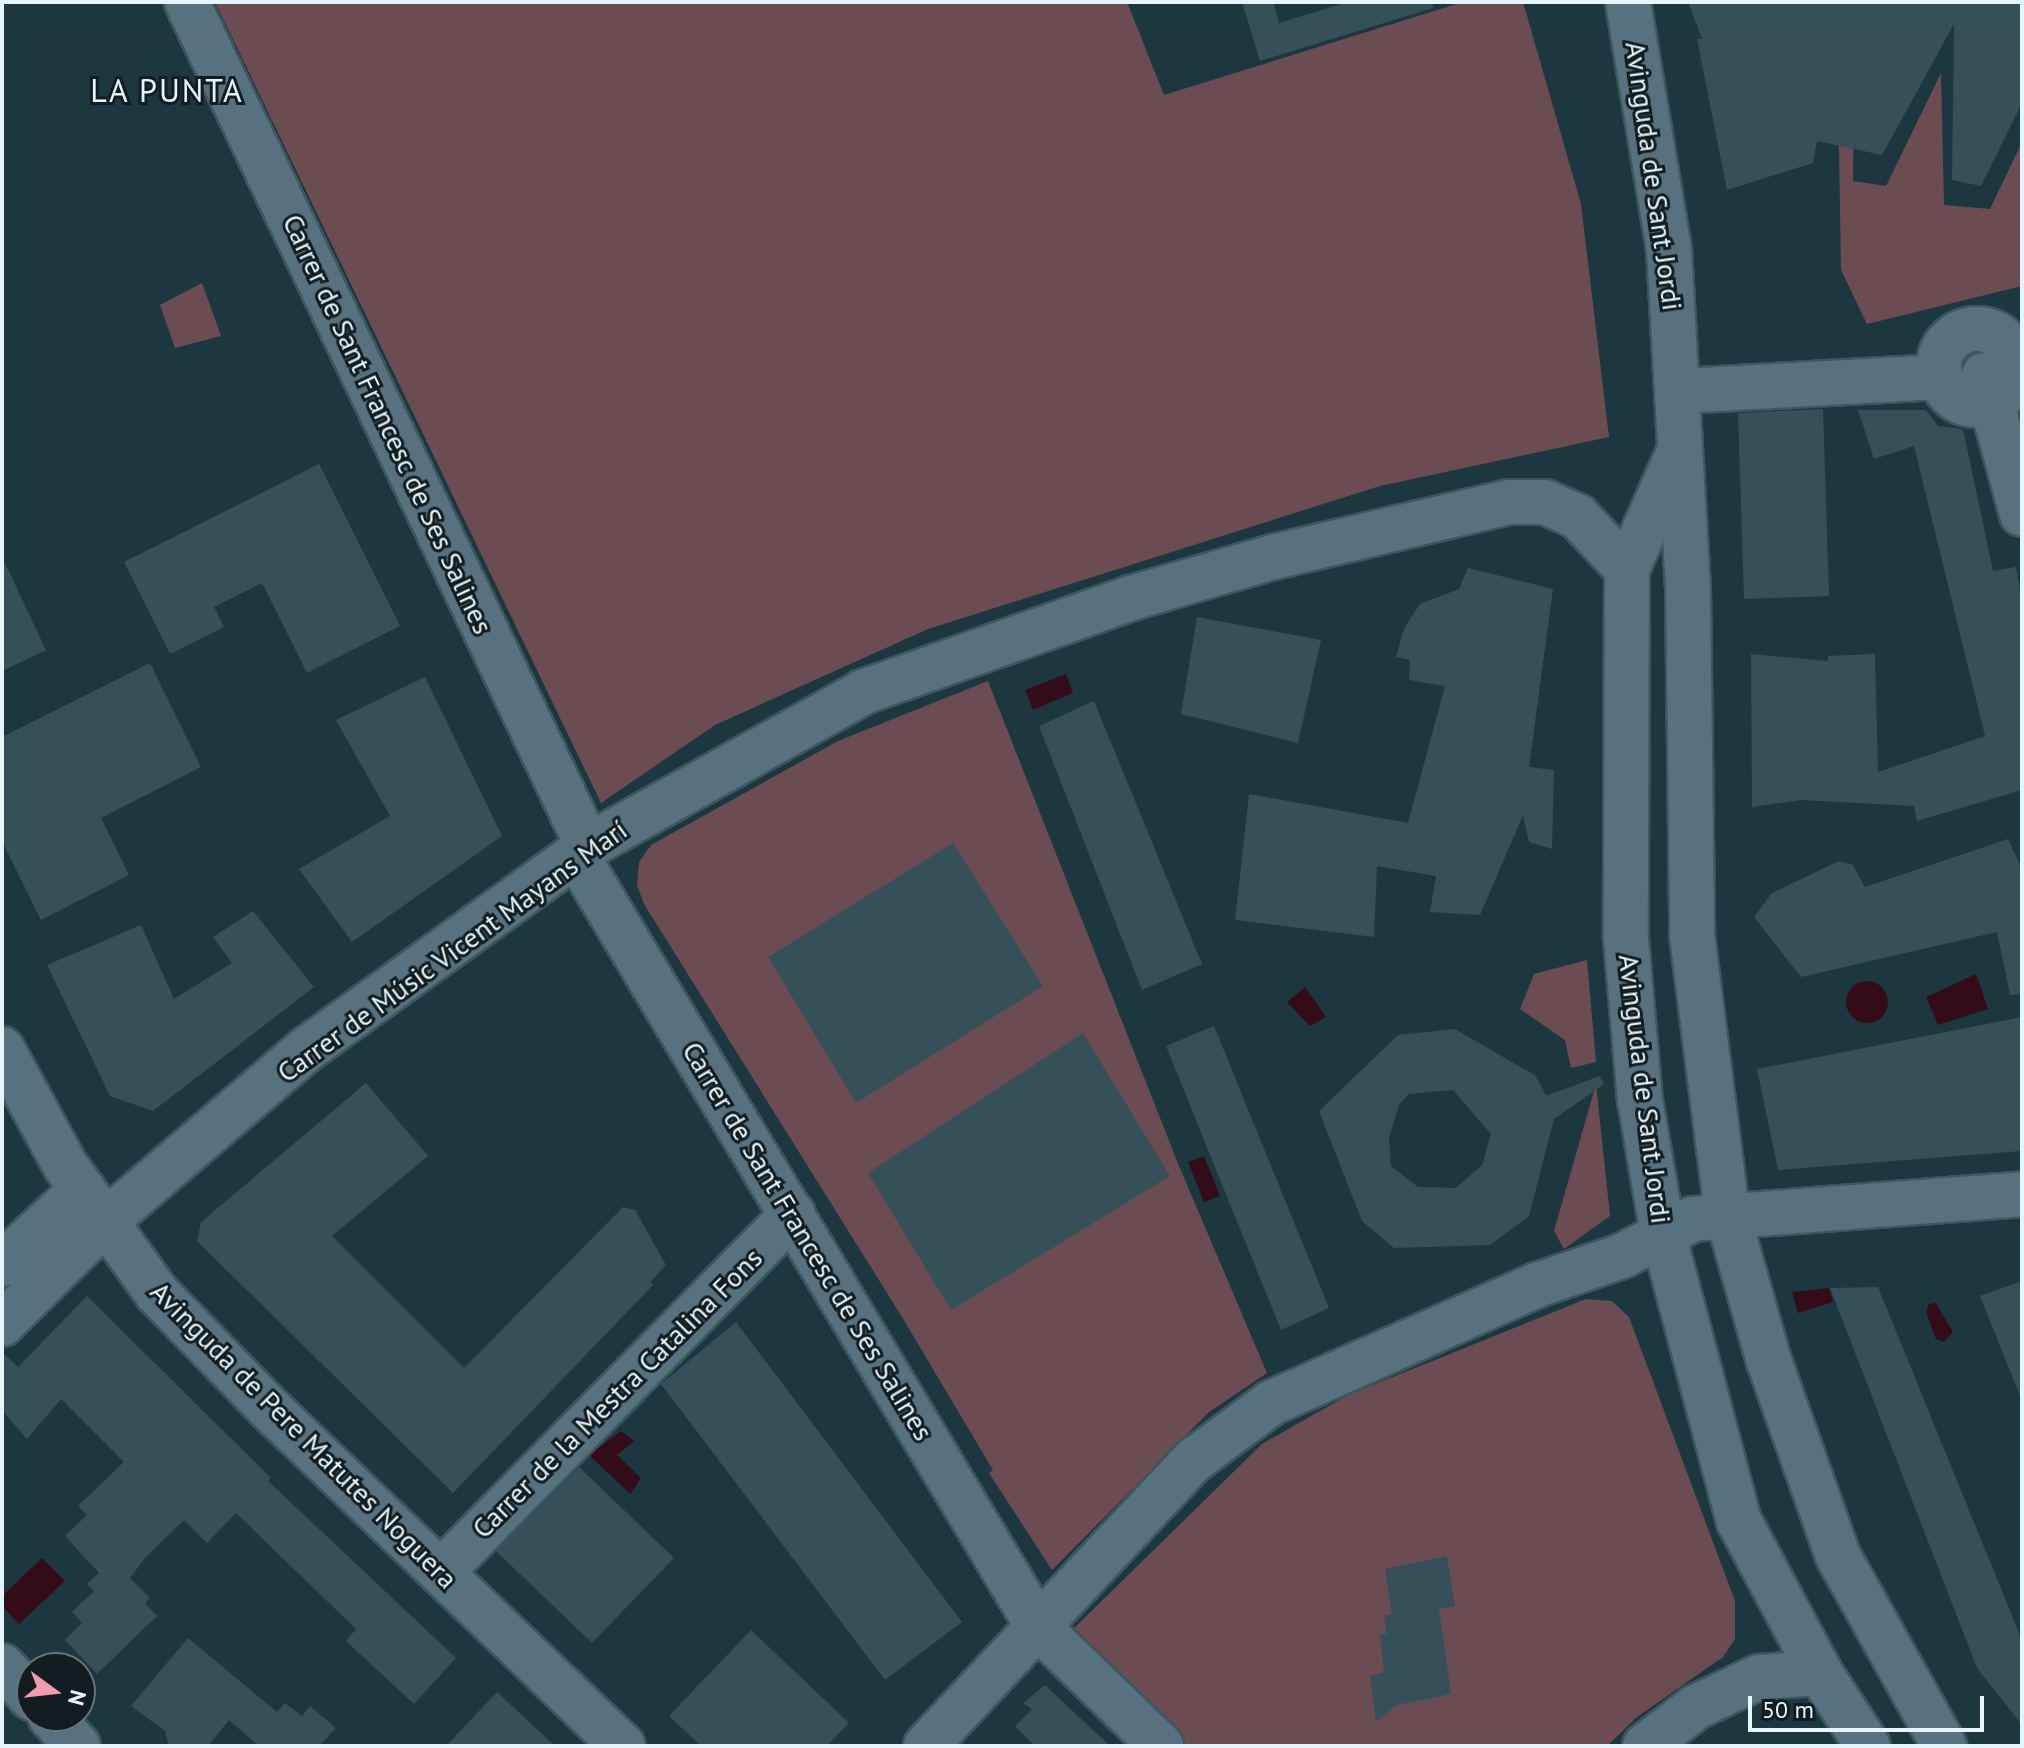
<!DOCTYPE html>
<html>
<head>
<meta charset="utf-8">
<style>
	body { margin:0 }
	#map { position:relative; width:2024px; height:1748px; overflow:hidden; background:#1d3741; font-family:"PT Sans",sans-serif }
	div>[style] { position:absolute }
	.green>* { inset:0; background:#6c4c53 }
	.water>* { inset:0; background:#340c19 }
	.round { border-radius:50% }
	.building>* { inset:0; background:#36505a }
	.roads { filter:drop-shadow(2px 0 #3e565e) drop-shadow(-2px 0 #3e565e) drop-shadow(0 2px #3e565e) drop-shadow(0 -2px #3e565e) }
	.minor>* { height:44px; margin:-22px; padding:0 22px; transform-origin:22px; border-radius:22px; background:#57727e }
	.minor>.ring { margin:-22px; padding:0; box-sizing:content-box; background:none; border:44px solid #57727e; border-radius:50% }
	span { translate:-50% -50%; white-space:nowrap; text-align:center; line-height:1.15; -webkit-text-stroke:6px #111d21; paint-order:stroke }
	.street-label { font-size:28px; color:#e5f5fb }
	.quarter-label { font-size:32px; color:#e5f5fb; letter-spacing:2px }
	.frame { position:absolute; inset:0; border:4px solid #e5f5fb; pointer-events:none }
	.north { position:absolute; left:16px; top:1652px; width:80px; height:80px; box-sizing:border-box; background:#111d21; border:2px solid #667378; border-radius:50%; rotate:105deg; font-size:22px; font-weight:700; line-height:32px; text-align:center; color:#e5f5fb }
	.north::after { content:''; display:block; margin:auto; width:28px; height:36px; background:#f29aaf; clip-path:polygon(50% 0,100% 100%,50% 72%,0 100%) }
	.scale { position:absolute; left:1748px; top:1696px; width:236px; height:36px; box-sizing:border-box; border:4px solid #e5f5fb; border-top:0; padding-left:10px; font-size:24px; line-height:28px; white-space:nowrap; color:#e5f5fb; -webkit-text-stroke:6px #111d21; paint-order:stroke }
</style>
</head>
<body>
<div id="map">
	<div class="green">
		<i style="clip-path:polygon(215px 2px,1127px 2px,1164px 95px,1463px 2px,1523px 2px,1581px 204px,1609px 437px,1380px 486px,928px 629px,715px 725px,601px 803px)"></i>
		<i style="clip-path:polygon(1854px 56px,1853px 181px,1886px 186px,1941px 73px,1944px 205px,1990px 209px,2022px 142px,2022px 286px,1867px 324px,1841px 270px,1838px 89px)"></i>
		<i style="clip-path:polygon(202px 283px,221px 336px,175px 348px,160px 305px)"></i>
		<i style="clip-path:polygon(988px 681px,1179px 1166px,1267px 1373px,1209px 1412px,1052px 1570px,989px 1473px,993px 1470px,902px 1317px,644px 904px,637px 885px,639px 862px,651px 845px,838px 741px)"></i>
		<i style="clip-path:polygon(1587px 960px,1596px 1062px,1571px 1068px,1565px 1040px,1520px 1009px,1534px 974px)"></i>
		<i style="clip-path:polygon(1596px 1084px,1610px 1216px,1564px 1249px,1554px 1231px)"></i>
		<i style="clip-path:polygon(1586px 1299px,1612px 1301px,1629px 1317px,1735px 1601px,1735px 1639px,1723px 1657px,1637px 1717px,1607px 1746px,1180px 1746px,1067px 1635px,1262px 1444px,1348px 1395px)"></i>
	</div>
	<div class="water">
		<i style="clip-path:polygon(1066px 674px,1073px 693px,1033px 710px,1025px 690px)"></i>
		<i style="clip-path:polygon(1976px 974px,1988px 1009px,1938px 1025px,1926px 997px)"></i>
		<i class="round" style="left:1846px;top:981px;width:42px;height:42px"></i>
		<i style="clip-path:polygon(1305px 987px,1326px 1017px,1310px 1026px,1287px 1002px)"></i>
		<i style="clip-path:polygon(1204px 1156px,1220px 1196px,1204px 1202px,1188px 1162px)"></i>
		<i style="clip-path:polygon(1829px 1288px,1833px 1302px,1798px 1313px,1792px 1292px)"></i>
		<i style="clip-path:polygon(1936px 1303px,1953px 1332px,1944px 1342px,1936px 1339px,1926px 1312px,1929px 1304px)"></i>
		<i style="clip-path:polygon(621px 1431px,634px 1441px,617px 1455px,641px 1478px,630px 1494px,589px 1455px)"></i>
		<i style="clip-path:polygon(42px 1558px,65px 1581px,19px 1624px,2px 1606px,2px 1596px)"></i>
	</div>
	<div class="building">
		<i style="clip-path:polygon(1242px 2px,1273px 2px,1279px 23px,1348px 2px,1432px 2px,1433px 8px,1260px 61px)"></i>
		<i style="clip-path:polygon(1688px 2px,2022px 2px,2022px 103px,1981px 186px,1952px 180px,1954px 24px,1882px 155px,1817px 141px,1813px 163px,1727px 190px,1697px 39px,1702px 39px)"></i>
		<i style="clip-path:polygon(1823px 409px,1829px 596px,1744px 599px,1738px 413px)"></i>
		<i style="clip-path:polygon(1858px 410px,1926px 410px,1938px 426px,1963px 429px,1993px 571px,2016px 567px,2022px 599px,2022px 790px,1917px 821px,1914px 806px,1801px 800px,1752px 807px,1751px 654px,1828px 661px,1828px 656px,1875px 654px,1878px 772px,1985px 736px,1914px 446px,1874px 459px)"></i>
		<i style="clip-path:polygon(319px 464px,400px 626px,307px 673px,262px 583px,214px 607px,224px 627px,170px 654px,124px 562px)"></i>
		<i style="clip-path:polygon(2px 557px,46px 650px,2px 671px)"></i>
		<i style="clip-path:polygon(1468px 568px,1553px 589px,1529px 767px,1554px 770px,1552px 849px,1529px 842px,1523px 815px,1480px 915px,1430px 912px,1436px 876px,1377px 866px,1374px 937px,1235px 920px,1249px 794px,1408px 823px,1445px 686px,1409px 680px,1410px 660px,1396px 657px,1404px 628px,1420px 604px,1459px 589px)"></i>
		<i style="clip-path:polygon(1197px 617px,1321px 640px,1298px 743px,1181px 714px)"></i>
		<i style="clip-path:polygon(150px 663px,201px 767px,101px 818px,129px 875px,41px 920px,2px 841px,2px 737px)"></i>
		<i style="clip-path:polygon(425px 677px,502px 836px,352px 942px,299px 869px,390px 816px,336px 720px)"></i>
		<i style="clip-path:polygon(1094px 701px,1202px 964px,1142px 990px,1039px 726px)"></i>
		<i style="clip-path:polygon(2008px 839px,2022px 869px,2022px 994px,2010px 995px,1997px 932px,1801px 977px,1754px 917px,1772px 893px,1839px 861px,1853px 865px,1865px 887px)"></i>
		<i style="clip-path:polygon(953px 843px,1043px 986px,856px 1103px,768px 957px)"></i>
		<i style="clip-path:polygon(253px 911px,314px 987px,153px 1111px,110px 1096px,47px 965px,141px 925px,174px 999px,232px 963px,213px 937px)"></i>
		<i style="clip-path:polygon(2022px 1017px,2022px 1151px,1778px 1170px,1757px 1069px)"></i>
		<i style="clip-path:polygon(1214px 1026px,1329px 1308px,1281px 1330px,1166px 1046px)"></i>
		<i style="clip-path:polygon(evenodd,1455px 1029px,1536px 1076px,1546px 1096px,1600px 1076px,1604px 1084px,1554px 1119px,1529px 1216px,1490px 1245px,1394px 1248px,1362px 1221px,1319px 1111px,1398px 1035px,1455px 1029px,1453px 1090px,1491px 1134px,1482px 1165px,1456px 1188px,1418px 1187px,1391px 1166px,1389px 1137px,1399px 1105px,1409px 1094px,1453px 1090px)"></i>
		<i style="clip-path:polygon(1083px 1033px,1170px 1176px,951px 1310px,868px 1173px)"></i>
		<i style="clip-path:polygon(366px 1083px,428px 1156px,332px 1236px,464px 1368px,623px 1207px,635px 1210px,666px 1265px,650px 1282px,653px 1285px,453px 1493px,197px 1241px,201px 1222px)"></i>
		<i style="clip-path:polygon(2022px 1281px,2022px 1398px,2021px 1398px,1980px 1296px)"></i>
		<i style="clip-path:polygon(1878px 1287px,2022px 1640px,2022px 1725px,1977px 1668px,1830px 1288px)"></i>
		<i style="clip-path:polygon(87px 1296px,271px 1478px,268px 1481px,456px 1658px,414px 1704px,346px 1641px,356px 1629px,236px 1513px,207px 1543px,184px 1520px,145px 1558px,130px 1578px,150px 1598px,145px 1603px,157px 1616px,97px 1674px,65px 1640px,82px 1623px,72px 1612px,94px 1591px,87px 1584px,99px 1573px,65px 1536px,87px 1515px,78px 1506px,124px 1462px,61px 1399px,27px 1439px,2px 1410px,2px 1352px,18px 1367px)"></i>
		<i style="clip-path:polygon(736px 1322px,962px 1622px,885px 1680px,661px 1384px)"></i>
		<i style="clip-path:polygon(579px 1467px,674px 1558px,592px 1643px,496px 1551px)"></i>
		<i style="clip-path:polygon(1447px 1556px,1455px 1607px,1439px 1608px,1451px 1694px,1397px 1705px,1376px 1722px,1370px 1676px,1384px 1672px,1380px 1634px,1386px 1634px,1384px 1615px,1392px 1614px,1385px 1569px)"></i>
		<i style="clip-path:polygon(751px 1630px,849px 1723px,827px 1746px,701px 1746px,669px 1716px)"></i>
		<i style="clip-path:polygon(188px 1638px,277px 1712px,285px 1703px,302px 1716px,310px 1706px,336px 1728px,319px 1746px,259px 1746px,229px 1720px,208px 1746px,169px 1746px,165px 1731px,131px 1706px)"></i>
		<i style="clip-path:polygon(1045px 1685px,1110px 1746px,1035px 1746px,1015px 1726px,1032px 1709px,1023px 1703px)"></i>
		<i style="clip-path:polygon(497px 1692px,555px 1746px,446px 1746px)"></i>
	</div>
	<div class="roads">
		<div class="minor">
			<i style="left:187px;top:2px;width:934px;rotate:64.59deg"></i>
			<i style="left:1628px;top:2px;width:250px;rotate:80.6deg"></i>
			<i style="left:1669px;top:249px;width:340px;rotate:86.8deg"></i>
			<i style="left:1688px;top:588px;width:347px;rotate:89.3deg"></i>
			<i style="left:1692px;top:935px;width:280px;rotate:82.8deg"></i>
			<i style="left:1727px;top:1213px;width:154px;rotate:74.2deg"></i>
			<i style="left:1769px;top:1361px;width:207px;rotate:70.5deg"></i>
			<i style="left:1838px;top:1556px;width:218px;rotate:60.8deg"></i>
			<i class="ring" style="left:1939px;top:329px;width:32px;height:32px"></i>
			<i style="left:1984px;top:375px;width:144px;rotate:74.7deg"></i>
			<i style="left:1680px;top:391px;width:261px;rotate:-3.1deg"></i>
			<i style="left:1678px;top:454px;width:126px;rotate:113.9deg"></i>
			<i style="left:1627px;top:569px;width:369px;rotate:90.2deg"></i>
			<i style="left:1626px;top:938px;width:163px;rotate:85.1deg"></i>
			<i style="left:1640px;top:1100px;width:136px;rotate:80.3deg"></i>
			<i style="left:1663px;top:1234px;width:297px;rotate:75.2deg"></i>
			<i style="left:1739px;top:1521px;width:172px;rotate:61.9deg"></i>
			<i style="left:1820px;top:1673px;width:87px;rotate:56.7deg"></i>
			<i style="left:576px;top:855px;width:901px;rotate:59.08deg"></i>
			<i style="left:1039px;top:1628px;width:170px;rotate:44deg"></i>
			<i style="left:2px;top:1049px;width:132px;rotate:61.5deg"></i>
			<i style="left:65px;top:1165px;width:158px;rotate:54.3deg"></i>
			<i style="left:157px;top:1293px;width:162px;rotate:45.8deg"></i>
			<i style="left:270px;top:1409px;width:488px;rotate:43.7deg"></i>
			<i style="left:2px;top:1264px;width:110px;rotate:-42.8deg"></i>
			<i style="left:2px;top:1324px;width:145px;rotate:-44.7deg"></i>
			<i style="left:105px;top:1222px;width:266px;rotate:-40.6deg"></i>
			<i style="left:307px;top:1049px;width:347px;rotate:-35.8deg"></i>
			<i style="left:588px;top:846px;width:315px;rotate:-29.2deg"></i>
			<i style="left:863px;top:692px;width:284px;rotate:-19.3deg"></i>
			<i style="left:1131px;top:598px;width:148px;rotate:-16.1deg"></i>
			<i style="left:1273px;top:557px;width:243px;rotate:-13.1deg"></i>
			<i style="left:1510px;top:502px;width:35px"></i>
			<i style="left:1545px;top:502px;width:36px;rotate:24deg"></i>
			<i style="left:1578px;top:517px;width:71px;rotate:46.7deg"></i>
			<i style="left:441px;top:1572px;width:502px;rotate:-45.48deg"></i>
			<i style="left:2px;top:1666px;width:44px;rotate:46.8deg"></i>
			<i style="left:50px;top:1716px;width:41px;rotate:47deg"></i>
			<i style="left:926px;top:1746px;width:392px;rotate:-46.9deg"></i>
			<i style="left:1194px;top:1460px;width:96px;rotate:-36.5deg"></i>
			<i style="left:1271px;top:1403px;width:291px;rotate:-23.9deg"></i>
			<i style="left:1537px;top:1285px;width:90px;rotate:-18.8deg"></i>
			<i style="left:1622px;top:1256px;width:80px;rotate:-27.5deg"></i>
			<i style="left:1693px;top:1219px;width:330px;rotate:-4.3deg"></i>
			<i style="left:1645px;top:1746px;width:64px;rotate:-37.4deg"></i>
			<i style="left:1696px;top:1707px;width:70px;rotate:-25.5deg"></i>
			<i style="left:1759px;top:1677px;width:61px;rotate:-3.8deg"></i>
		</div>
	</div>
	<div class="street-label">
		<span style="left:1654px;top:176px;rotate:82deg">Avinguda de Sant Jordi</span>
		<span style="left:388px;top:424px;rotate:65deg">Carrer de Sant Francesc de Ses Salines</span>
		<span style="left:452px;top:951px;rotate:-36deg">Carrer de Músic Vicent Mayans Marí</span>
		<span style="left:1645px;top:1089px;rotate:83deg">Avinguda de Sant Jordi</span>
		<span style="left:808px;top:1241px;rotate:59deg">Carrer de Sant Francesc de Ses Salines</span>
		<span style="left:617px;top:1393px;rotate:-45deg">Carrer de la Mestra Catalina Fons</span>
		<span style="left:304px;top:1435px;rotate:45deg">Avinguda de Pere Matutes Noguera</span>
	</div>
	<div class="quarter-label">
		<span style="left:167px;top:90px">LA PUNTA</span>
	</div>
	<div class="frame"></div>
	<div class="north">N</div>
	<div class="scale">50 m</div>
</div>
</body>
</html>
